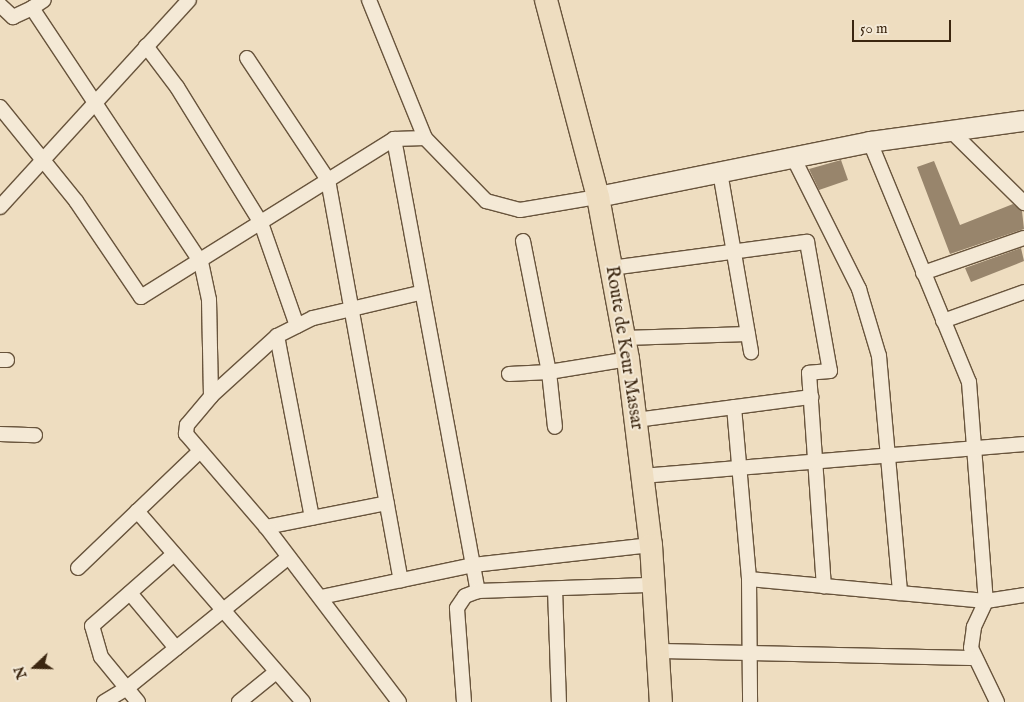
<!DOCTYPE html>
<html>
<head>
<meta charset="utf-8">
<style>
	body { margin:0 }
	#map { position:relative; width:1024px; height:702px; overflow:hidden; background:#eeddc0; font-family:"IM FELL English",serif }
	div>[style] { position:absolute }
	.building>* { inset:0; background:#98856c }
	.roads { filter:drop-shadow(1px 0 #68543c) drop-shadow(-1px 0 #68543c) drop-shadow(0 1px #68543c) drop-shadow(0 -1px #68543c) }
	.street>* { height:14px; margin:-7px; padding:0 7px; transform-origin:7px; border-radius:7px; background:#f4e9d6 }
	.secondary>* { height:20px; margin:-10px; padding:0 10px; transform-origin:10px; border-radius:10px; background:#f4e9d6 }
	.primary>* { height:22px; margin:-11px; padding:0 11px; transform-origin:11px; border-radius:11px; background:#eeddc0 }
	span { translate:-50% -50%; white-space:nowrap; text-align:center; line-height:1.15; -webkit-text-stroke:4px #f4e9d6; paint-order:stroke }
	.street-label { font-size:18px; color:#3b2610 }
	.north { position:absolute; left:10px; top:642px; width:50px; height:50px; -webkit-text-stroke:4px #f4e9d6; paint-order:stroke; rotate:249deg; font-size:14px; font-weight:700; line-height:20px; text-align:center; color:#3b2610 }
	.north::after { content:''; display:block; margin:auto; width:18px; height:22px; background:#3b2610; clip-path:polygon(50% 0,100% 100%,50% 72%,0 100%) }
	.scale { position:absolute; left:852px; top:20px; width:99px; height:22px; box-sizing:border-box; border:2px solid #3b2610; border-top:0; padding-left:6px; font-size:15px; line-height:18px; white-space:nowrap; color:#3b2610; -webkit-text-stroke:4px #f4e9d6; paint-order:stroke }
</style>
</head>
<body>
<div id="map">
	<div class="building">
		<i style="clip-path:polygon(841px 160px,848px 180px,819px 190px,809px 169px)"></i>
		<i style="clip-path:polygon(934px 161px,960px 225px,1013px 204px,1022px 211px,1024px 229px,950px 254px,917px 167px)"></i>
		<i style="clip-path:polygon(1021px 248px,1024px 261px,971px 282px,965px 268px)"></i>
	</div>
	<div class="roads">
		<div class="street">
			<i style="left:369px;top:0;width:149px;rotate:67.9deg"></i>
			<i style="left:0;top:5px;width:18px;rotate:43deg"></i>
			<i style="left:13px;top:17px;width:21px;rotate:-25deg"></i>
			<i style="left:32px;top:8px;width:305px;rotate:56.4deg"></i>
			<i style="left:201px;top:262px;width:39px;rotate:78deg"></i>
			<i style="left:209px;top:300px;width:96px;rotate:88.8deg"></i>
			<i style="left:32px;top:8px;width:14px;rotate:-34deg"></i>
			<i style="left:146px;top:46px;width:51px;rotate:52.9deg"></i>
			<i style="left:177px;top:87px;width:160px;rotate:58.3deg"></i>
			<i style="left:261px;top:223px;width:109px;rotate:70.7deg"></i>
			<i style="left:247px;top:58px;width:146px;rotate:56.4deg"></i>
			<i style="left:328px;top:180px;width:407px;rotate:79.7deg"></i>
			<i style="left:0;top:107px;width:121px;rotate:51deg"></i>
			<i style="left:76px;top:201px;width:116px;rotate:55.9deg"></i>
			<i style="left:141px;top:297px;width:298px;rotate:-32deg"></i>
			<i style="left:394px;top:139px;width:31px;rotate:-2deg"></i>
			<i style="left:425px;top:138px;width:88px;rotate:45.9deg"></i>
			<i style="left:486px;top:201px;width:35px;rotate:15deg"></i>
			<i style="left:520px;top:210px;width:79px;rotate:-9.5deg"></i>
			<i style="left:951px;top:131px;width:103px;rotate:44.6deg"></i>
			<i style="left:394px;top:139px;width:460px;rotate:79.5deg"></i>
			<i style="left:870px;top:142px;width:260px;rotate:67.6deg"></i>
			<i style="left:969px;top:382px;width:220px;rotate:85.6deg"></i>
			<i style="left:986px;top:601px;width:29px;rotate:115deg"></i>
			<i style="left:974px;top:627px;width:21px;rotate:98deg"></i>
			<i style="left:971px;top:648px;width:60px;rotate:64.3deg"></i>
			<i style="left:793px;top:157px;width:148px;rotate:63.4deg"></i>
			<i style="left:859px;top:289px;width:70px;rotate:73.4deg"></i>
			<i style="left:879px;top:356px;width:238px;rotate:84.9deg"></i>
			<i style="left:720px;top:172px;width:183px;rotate:80.2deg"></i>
			<i style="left:0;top:207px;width:280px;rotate:-47.6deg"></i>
			<i style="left:523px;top:241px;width:134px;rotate:78.8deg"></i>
			<i style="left:549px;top:372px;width:55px;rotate:83.8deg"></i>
			<i style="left:611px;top:268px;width:198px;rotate:-7.6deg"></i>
			<i style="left:807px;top:242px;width:131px;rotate:79.9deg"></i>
			<i style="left:830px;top:371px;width:21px;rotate:175deg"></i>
			<i style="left:809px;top:373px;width:214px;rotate:86deg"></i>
			<i style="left:923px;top:273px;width:107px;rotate:-19.1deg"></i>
			<i style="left:943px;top:321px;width:86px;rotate:-19.7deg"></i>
			<i style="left:277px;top:336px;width:185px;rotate:79.1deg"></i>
			<i style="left:624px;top:338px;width:124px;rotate:-1.8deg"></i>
			<i style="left:0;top:360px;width:7px"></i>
			<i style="left:509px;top:374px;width:40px;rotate:-2.9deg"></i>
			<i style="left:549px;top:372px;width:80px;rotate:-9.3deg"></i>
			<i style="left:734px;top:407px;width:173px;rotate:85deg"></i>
			<i style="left:749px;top:579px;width:123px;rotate:89.5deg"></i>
			<i style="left:636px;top:420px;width:177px;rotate:-7.5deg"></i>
			<i style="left:0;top:434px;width:35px;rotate:2deg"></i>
			<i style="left:643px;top:476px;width:382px;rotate:-4.8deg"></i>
			<i style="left:137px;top:511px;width:253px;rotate:49deg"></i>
			<i style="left:266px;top:527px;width:123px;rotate:-11.2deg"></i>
			<i style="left:78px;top:568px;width:169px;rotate:-43.8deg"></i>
			<i style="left:749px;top:579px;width:238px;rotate:5.3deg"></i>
			<i style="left:986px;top:601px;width:38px;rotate:-9deg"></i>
			<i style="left:555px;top:589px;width:113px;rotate:88deg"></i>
			<i style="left:130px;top:593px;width:72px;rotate:50.1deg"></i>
			<i style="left:321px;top:597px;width:155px;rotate:-11.9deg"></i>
			<i style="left:473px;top:565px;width:179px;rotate:-6.4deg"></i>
			<i style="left:658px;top:651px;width:316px;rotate:1.3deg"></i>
			<i style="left:104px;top:702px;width:27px;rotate:-31deg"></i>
			<i style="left:127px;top:688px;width:208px;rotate:-39deg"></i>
			<i style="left:138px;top:702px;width:58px;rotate:-129.4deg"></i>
			<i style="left:101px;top:657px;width:32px;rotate:-106deg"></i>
			<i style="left:92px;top:626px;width:109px;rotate:-41.3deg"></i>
			<i style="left:239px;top:702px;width:48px;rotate:-39deg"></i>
			<i style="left:399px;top:702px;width:220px;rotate:-127.2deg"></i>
			<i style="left:266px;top:527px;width:123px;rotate:-130.7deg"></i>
			<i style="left:186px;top:434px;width:9px;rotate:-84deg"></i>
			<i style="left:187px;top:425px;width:38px;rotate:-50deg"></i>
			<i style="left:211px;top:396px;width:89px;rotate:-42.3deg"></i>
			<i style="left:277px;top:336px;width:40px;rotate:-26.6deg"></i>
			<i style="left:313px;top:318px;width:110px;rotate:-13.2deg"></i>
			<i style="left:464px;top:702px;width:94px;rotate:-94.3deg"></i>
			<i style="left:457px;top:608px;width:14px;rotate:-56deg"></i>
			<i style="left:465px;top:596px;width:14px;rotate:-21deg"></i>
			<i style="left:478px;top:591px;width:176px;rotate:-2deg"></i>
		</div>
		<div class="secondary">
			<i style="left:598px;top:197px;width:278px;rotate:-11.4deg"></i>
			<i style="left:870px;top:142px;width:155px;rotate:-7.8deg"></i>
		</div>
		<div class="primary">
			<i style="left:546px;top:0;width:204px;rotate:75.2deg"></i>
			<i style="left:598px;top:197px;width:165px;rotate:79.5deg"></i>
			<i style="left:628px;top:359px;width:187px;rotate:83deg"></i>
			<i style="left:651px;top:545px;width:157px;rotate:86.4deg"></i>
		</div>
	</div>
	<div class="street-label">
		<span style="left:623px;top:348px;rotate:81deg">Route de Keur Massar</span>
	</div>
	<div class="north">N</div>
	<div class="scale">50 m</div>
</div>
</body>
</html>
